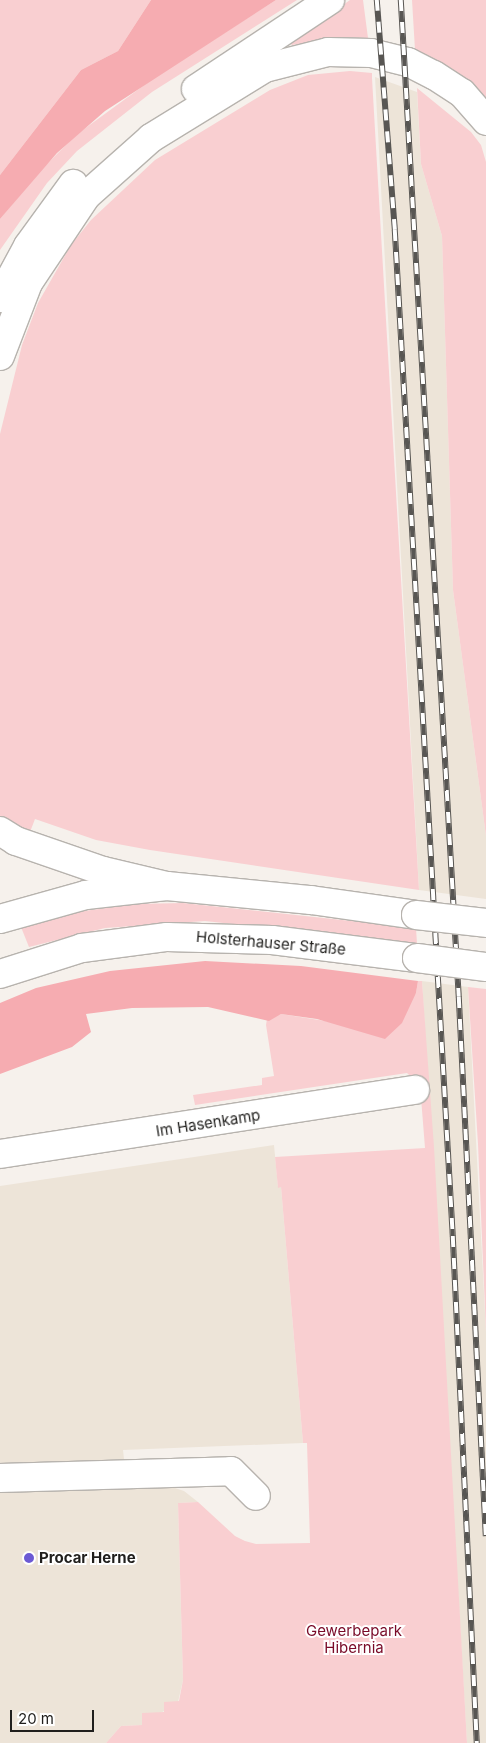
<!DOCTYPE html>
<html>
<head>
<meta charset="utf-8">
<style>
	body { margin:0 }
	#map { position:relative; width:486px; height:1743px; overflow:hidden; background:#f6f1ec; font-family:Inter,sans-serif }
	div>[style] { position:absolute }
	.built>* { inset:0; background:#ede4d8 }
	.green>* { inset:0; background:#f9cfd1 }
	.forest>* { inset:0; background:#f6acb1 }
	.roads { filter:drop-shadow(1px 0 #b7b3ae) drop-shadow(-1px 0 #b7b3ae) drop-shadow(0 1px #b7b3ae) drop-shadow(0 -1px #b7b3ae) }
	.minor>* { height:28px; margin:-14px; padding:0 14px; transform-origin:14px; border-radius:14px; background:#fff }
	.major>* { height:28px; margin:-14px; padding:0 14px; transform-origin:14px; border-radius:14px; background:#fff }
	.highway>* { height:28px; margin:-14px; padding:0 14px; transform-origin:14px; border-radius:14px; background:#fff }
	.rail>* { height:5.5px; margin-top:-2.75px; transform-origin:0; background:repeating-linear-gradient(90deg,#fff 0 11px,#585653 0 22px); box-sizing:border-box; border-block:1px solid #585653 }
	.bridges { filter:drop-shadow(1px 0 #b7b3ae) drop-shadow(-1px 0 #b7b3ae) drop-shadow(0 1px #b7b3ae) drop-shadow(0 -1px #b7b3ae) }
	.major-bridge>* { height:28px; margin:-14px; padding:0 14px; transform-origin:14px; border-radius:14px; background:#fff }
	.dots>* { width:14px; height:14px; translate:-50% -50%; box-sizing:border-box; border:2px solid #fff; border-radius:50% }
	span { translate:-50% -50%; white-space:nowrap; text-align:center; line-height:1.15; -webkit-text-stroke:4px #fff; paint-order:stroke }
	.street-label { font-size:15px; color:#201f1d }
	.poi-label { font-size:15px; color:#201f1d; font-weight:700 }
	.left { translate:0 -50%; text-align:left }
	.park-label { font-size:15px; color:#790b28 }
	.scale { position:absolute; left:10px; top:1710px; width:84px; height:22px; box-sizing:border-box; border:2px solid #201f1d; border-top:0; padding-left:6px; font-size:15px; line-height:18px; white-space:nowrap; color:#201f1d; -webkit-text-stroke:4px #fff; paint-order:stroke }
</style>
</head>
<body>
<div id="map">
	<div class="built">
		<i style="clip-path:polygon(375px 77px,417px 92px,421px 164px,442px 236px,453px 590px,486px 836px,486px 899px,419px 890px)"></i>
		<i style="clip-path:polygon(422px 981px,468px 987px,486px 1332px,486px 1743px,467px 1743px)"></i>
		<i style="clip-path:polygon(274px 1145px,278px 1187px,281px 1187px,303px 1443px,123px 1450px,127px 1486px,166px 1485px,184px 1491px,198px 1502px,178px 1503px,183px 1680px,178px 1702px,142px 1725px,121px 1726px,106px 1743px,0 1743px,0 1186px)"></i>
	</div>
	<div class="green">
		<i style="clip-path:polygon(0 0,151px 0,118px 51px,81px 70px,0 175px)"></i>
		<i style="clip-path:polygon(276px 0,297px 0,152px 92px,77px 151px,47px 183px,0 250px,0 219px,40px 171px,76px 135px,154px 78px)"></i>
		<i style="clip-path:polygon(350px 0,363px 0,368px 38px,339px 37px,292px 45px,290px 43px)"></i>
		<i style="clip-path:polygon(412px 0,486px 0,486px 101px,440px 63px,415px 50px)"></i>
		<i style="clip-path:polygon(350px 71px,372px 73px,372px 78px,419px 890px,150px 850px,96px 840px,35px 819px,30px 832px,0 816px,0 434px,22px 345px,38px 303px,71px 245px,91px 220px,155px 160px,270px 90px,308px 75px)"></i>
		<i style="clip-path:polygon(417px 88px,471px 132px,481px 145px,486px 162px,486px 836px,453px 590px,442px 236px,421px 164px)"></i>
		<i style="clip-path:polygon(183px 903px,416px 928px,417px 944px,205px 921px,105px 928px,29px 947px,21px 927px,84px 911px,136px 904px)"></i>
		<i style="clip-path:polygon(418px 981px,422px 981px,434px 1147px,467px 1743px,106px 1743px,121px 1726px,142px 1725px,142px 1713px,164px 1712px,164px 1702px,179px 1701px,183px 1680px,178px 1503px,198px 1502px,235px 1536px,245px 1541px,256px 1544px,310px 1543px,307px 1443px,303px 1443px,281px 1187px,278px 1188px,275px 1157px,425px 1148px,420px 1085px,407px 1073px,195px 1105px,193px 1095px,262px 1085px,262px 1078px,274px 1076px,266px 1025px,267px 1019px,281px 1014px,338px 1023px,385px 1038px,416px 993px)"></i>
		<i style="clip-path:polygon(468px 987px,486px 989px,486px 1332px,478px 1144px)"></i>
	</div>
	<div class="forest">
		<i style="clip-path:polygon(151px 0,276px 0,105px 111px,57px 153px,0 219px,0 175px,81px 70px,118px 51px)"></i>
		<i style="clip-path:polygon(205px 961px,301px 966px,418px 981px,416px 993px,402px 1023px,385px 1039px,317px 1019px,281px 1014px,269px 1021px,208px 1007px,132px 1008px,86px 1014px,91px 1032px,72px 1047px,0 1074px,0 1003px,36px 988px,110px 971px)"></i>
	</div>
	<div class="roads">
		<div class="minor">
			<i style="left:0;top:1154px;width:420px;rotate:-8.8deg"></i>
			<i style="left:0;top:1478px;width:231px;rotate:-1.7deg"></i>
			<i style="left:231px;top:1471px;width:35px;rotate:45deg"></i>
		</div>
		<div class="major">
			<i style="left:0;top:919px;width:89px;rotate:-15.6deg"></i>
			<i style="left:86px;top:895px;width:81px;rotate:-6.3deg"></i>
			<i style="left:167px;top:886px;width:145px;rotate:5.6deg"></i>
			<i style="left:311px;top:900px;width:106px;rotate:8.1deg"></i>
			<i style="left:0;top:974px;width:86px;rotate:-17.6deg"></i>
			<i style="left:82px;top:948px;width:86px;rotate:-7.4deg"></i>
			<i style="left:167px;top:937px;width:105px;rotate:1.6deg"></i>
			<i style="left:272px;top:940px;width:146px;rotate:7.1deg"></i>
		</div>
		<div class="highway">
			<i style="left:196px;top:89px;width:161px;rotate:-33.6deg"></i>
			<i style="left:0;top:298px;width:59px;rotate:-61.7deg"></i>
			<i style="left:28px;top:246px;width:77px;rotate:-54deg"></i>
			<i style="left:0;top:356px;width:78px;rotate:-69deg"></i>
			<i style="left:28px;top:283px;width:105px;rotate:-56.3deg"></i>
			<i style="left:86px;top:196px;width:87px;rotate:-41.7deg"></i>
			<i style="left:151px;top:138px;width:134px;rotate:-31.6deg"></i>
			<i style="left:265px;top:68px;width:65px;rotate:-14.3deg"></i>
			<i style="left:328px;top:52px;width:43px;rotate:1.3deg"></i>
			<i style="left:371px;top:53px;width:38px;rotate:14deg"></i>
			<i style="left:408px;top:62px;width:29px;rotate:27deg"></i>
			<i style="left:434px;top:75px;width:33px;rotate:33deg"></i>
			<i style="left:462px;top:93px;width:37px;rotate:49deg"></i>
			<i style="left:0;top:831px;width:19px;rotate:32deg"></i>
			<i style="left:16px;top:841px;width:92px;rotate:19deg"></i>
			<i style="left:103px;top:871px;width:66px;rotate:13.2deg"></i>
		</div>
	</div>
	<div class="rail">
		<i style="left:377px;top:0;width:231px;rotate:85.5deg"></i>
		<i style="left:395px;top:230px;width:1008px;rotate:86.7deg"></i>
		<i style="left:453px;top:1236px;width:508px;rotate:87.29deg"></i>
		<i style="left:401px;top:0;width:999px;rotate:86.67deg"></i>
		<i style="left:459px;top:997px;width:540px;rotate:87.13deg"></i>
	</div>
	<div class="bridges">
		<div class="major-bridge">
			<i style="left:416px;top:915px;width:70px;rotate:6.5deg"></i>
			<i style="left:417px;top:958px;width:70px;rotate:7.4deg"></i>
		</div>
	</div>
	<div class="dots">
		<i style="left:29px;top:1558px;background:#6c5ad4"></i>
	</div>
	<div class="street-label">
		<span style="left:271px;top:943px;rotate:5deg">Holsterhauser Straße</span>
		<span style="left:208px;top:1123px;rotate:-9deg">Im Hasenkamp</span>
	</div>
	<div class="poi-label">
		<span class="left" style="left:39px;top:1558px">Procar Herne</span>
	</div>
	<div class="park-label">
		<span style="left:354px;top:1639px">Gewerbepark<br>Hibernia</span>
	</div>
	<div class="scale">20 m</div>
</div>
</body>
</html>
